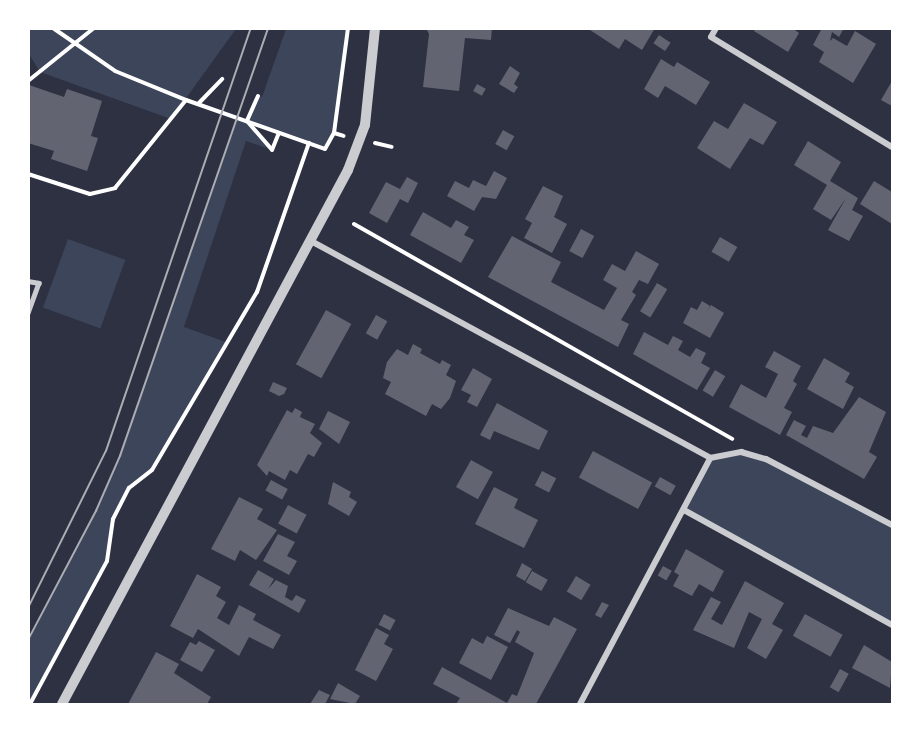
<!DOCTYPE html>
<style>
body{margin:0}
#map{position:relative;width:921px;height:733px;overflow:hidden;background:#2d3142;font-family:"Exo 2",sans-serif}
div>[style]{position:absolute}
.green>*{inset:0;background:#3c4559;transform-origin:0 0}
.building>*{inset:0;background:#626471;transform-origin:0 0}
.path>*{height:4px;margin:-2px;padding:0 2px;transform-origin:2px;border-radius:2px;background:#fff}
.service>*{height:4.5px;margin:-2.25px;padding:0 2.25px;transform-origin:2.25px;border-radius:2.25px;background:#caccd0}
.minor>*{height:6px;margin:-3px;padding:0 3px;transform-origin:3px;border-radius:3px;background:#caccd0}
.tertiary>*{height:10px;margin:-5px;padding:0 5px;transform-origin:5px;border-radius:5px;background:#caccd0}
.tram>*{height:1.5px;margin:-0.75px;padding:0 0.75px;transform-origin:0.75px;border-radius:0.75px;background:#abadb3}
span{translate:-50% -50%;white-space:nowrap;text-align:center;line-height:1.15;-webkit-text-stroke:4.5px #fff;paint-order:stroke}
.frame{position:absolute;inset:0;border:30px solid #fff;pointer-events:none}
</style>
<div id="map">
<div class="green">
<i style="clip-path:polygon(29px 29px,236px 29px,171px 119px,40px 72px,29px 54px)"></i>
<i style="clip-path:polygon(286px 29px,348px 29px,334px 133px,325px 149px,249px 121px,272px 150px,246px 141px,184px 327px,226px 342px,152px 470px,129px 488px,113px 519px,107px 561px,29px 704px,29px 640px,96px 511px,120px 456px,237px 117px,247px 121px,258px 96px,262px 97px)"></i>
<i style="left:68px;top:239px;width:61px;height:73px;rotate:20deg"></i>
<i style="clip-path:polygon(741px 452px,766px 459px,892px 525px,892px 625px,684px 510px,710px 458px)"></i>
</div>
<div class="building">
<i style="clip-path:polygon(426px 28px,492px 28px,491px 40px,465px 38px,459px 91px,423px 87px,429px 34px)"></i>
<i style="clip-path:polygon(587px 28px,655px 28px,642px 50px,625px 39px,619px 49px)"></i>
<i style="clip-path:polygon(755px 28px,792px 28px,799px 33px,788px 52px,754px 31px)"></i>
<i style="clip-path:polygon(822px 28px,844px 28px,839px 37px,832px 32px,830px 41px,833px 38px,847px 46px,855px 31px,876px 44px,853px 83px,819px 62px,824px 52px,813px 45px)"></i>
<i style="left:659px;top:35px;width:14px;height:10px;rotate:34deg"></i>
<i style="clip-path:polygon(661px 59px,674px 67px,677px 62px,710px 82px,696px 105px,665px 86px,658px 98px,644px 89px)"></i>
<i style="clip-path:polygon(510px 66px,520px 73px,514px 84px,518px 87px,514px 93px,499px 84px)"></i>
<i style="clip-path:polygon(892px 81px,892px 106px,881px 100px)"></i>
<i style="left:477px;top:84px;width:10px;height:8px;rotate:29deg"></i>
<i style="clip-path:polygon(29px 85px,64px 97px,67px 89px,102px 101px,91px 136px,98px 138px,87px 171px,51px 159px,54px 151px,28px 143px)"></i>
<i style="clip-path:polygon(744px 103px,777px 122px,763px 145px,750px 138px,730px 169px,697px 148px,714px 121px,728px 129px)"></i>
<i style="left:503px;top:130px;width:13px;height:16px;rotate:29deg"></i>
<i style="clip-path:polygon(808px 141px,841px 162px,830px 181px,858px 198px,852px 210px,863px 216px,849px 241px,828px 230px,846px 198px,831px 220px,813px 209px,827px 185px,794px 165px)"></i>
<i style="clip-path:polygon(494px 171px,507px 178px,496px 199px,482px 197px,474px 211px,447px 196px,455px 181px,469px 188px,473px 180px,486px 186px)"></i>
<i style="clip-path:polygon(407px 177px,418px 183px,408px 203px,400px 199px,387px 223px,369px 213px,386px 182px,400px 189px)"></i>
<i style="clip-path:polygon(874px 181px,892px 192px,892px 224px,860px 204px)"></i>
<i style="clip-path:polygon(543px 186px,563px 196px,554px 217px,567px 224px,552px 253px,524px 238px,532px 223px,525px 219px)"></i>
<i style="clip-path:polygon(423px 212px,451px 228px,456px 220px,469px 227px,464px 235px,474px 240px,461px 263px,410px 235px)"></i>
<i style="left:581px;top:229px;width:15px;height:25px;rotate:28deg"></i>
<i style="clip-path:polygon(512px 236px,561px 262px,551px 282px,604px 310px,617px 288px,603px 280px,612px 264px,625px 271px,636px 251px,659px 264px,648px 284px,639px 280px,632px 292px,636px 295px,621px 320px,629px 324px,618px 347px,488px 277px)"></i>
<i style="left:720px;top:237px;width:20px;height:17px;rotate:30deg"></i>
<i style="left:657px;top:283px;width:12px;height:33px;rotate:31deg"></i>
<i style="clip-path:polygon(702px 301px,710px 306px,707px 312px,711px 305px,724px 313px,710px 338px,683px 323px,691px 307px,697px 310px)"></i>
<i style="left:326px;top:310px;width:29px;height:62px;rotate:29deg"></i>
<i style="left:376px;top:315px;width:13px;height:21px;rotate:29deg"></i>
<i style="clip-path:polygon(644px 332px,668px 345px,673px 336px,683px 341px,678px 350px,690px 357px,696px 348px,706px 353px,701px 363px,710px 368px,697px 390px,633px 354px)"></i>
<i style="clip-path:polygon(413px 344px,422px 349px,420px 353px,440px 364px,442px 360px,451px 365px,446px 375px,456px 381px,450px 398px,441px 409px,432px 404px,426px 416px,385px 394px,391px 382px,383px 378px,387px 362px,397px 349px,408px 355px)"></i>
<i style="clip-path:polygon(774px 351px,801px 366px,793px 381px,797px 384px,784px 408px,792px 412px,780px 435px,729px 407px,741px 384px,766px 398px,778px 374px,765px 367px)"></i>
<i style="clip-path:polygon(824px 358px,850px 373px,845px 382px,854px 387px,843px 409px,807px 389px)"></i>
<i style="clip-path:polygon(473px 368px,492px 379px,477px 407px,467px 402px,471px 395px,461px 390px)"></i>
<i style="left:715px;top:370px;width:12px;height:24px;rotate:31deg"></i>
<i style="clip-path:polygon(273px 382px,287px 388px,284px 394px,279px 396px,269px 391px)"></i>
<i style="clip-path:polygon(859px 397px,886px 412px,869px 452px,877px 457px,864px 479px,786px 435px,794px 420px,806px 426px,801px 435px,807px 438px,813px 426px,833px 433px)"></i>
<i style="clip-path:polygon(497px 403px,548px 431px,539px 450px,494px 431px,490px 440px,480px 435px)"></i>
<i style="clip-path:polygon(295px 408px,302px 412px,300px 417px,315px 424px,310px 433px,322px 443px,314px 457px,308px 454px,297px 474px,290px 470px,285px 480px,269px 471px,267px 476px,257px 465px,287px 410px,292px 413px)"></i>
<i style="clip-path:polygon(328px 411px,350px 422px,339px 444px,319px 429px)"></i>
<i style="left:593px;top:451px;width:67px;height:30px;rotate:28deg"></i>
<i style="left:471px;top:460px;width:25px;height:31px;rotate:29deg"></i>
<i style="left:542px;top:471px;width:16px;height:16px;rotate:27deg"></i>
<i style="left:660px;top:477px;width:18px;height:11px;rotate:29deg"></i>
<i style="left:271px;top:480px;width:19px;height:12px;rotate:28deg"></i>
<i style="clip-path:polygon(333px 482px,351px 492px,349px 497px,357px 502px,349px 516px,328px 504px)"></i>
<i style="clip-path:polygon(494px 487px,518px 499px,514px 508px,538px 520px,524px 548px,475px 524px)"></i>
<i style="clip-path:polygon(239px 497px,263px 509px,257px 519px,277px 530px,256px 560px,240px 550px,235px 561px,211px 549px)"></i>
<i style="left:288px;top:505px;width:21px;height:21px;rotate:28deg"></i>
<i style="clip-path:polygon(278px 534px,295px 542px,287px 556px,297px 561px,289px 575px,263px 561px)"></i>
<i style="clip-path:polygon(686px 549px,724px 571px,713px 592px,699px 584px,692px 596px,673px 586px,679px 575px,674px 572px)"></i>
<i style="clip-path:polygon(522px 563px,532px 569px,525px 581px,516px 576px)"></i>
<i style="left:663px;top:566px;width:10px;height:11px;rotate:29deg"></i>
<i style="clip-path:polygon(258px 570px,274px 579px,268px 589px,276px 580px,288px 586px,285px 597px,292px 601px,296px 595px,306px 600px,299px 613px,249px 585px)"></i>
<i style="left:532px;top:571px;width:18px;height:13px;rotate:29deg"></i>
<i style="clip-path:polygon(197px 574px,221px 587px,216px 596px,226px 602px,217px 618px,229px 625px,239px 605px,256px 614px,253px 620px,281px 635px,273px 649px,249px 637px,239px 656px,198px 629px,193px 638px,170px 626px)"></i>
<i style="left:576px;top:576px;width:17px;height:18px;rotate:31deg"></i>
<i style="clip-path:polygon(745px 581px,784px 603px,772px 624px,783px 630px,766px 659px,747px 648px,762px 619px,749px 612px,734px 648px,693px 630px,711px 597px,721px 602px,711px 619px,722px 625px)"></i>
<i style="clip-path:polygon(602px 602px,609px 605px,601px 618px,595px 615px)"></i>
<i style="clip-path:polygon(508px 608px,549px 626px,554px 617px,577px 629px,536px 704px,456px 704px,460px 698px,433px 684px,442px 667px,507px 703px,512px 694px,517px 696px,534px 653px,515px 642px,520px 632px,517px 630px,510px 643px,494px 635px)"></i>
<i style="left:384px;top:614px;width:13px;height:12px;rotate:27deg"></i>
<i style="left:805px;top:614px;width:43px;height:25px;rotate:29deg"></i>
<i style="clip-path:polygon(376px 628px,389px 635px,384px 644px,393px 649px,376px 681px,355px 670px)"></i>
<i style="clip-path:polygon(487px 636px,508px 647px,491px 680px,459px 663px,472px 638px,483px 644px)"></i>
<i style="clip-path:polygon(199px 641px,215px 650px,202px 672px,180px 660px,190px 642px,196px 645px)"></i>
<i style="clip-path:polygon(864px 645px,892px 662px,890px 688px,852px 668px)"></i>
<i style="clip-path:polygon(156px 652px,179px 664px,174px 673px,211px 697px,207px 704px,128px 704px)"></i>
<i style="left:840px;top:669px;width:10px;height:21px;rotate:29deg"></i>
<i style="clip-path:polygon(338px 683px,360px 696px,355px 704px,330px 699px)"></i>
<i style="clip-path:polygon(319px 690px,330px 695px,325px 704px,310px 704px)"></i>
</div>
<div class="path">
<i style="left:53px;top:28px;width:75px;rotate:34.7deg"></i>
<i style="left:115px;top:71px;width:77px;rotate:22.2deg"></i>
<i style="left:186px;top:100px;width:147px;rotate:19.4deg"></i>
<i style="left:325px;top:149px;width:18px;rotate:-61deg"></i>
<i style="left:334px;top:133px;width:10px;rotate:17deg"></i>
<i style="left:28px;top:81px;width:85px;rotate:-38.8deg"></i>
<i style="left:258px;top:96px;width:27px;rotate:114deg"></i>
<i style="left:247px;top:121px;width:38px;rotate:49deg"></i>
<i style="left:272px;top:150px;width:18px;rotate:-68deg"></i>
<i style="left:198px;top:104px;width:35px;rotate:-46deg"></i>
<i style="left:334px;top:133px;width:106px;rotate:-82.4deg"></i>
<i style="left:375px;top:143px;width:17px;rotate:13deg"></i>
<i style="left:28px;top:174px;width:65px;rotate:17.9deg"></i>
<i style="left:90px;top:194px;width:26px;rotate:-13deg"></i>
<i style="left:115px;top:188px;width:113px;rotate:-51.1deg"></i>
<i style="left:354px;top:224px;width:435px;rotate:29.6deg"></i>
<i style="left:30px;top:704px;width:162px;rotate:-61.7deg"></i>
<i style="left:107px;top:561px;width:42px;rotate:-81.9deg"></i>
<i style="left:113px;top:519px;width:35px;rotate:-63deg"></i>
<i style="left:129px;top:488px;width:29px;rotate:-38deg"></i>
<i style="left:152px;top:470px;width:207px;rotate:-59.5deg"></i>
<i style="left:257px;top:292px;width:158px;rotate:-70.8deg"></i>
</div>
<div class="service">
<i style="left:28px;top:281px;width:11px;rotate:10deg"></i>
<i style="left:39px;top:283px;width:32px;rotate:110deg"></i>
</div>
<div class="minor">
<i style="left:716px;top:28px;width:10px;rotate:119deg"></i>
<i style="left:711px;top:37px;width:212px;rotate:31.3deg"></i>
<i style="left:311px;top:241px;width:454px;rotate:28.5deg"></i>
<i style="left:710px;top:458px;width:32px;rotate:-11deg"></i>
<i style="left:741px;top:452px;width:26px;rotate:16deg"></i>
<i style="left:766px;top:459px;width:142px;rotate:27.6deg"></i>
<i style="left:684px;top:510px;width:238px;rotate:28.9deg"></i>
<i style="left:580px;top:704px;width:278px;rotate:-62.1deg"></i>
</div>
<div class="tertiary">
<i style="left:62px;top:704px;width:606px;rotate:-61.83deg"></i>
<i style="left:348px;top:170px;width:48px;rotate:-69.3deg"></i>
<i style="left:365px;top:125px;width:98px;rotate:-84.1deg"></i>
</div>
<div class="tram">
<i style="left:28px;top:608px;width:175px;rotate:-63.6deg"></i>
<i style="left:106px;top:451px;width:447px;rotate:-71.1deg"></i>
<i style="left:28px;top:640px;width:146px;rotate:-62.2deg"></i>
<i style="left:96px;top:511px;width:60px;rotate:-66.4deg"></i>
<i style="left:120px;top:456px;width:453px;rotate:-70.9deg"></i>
</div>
<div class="frame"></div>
</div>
